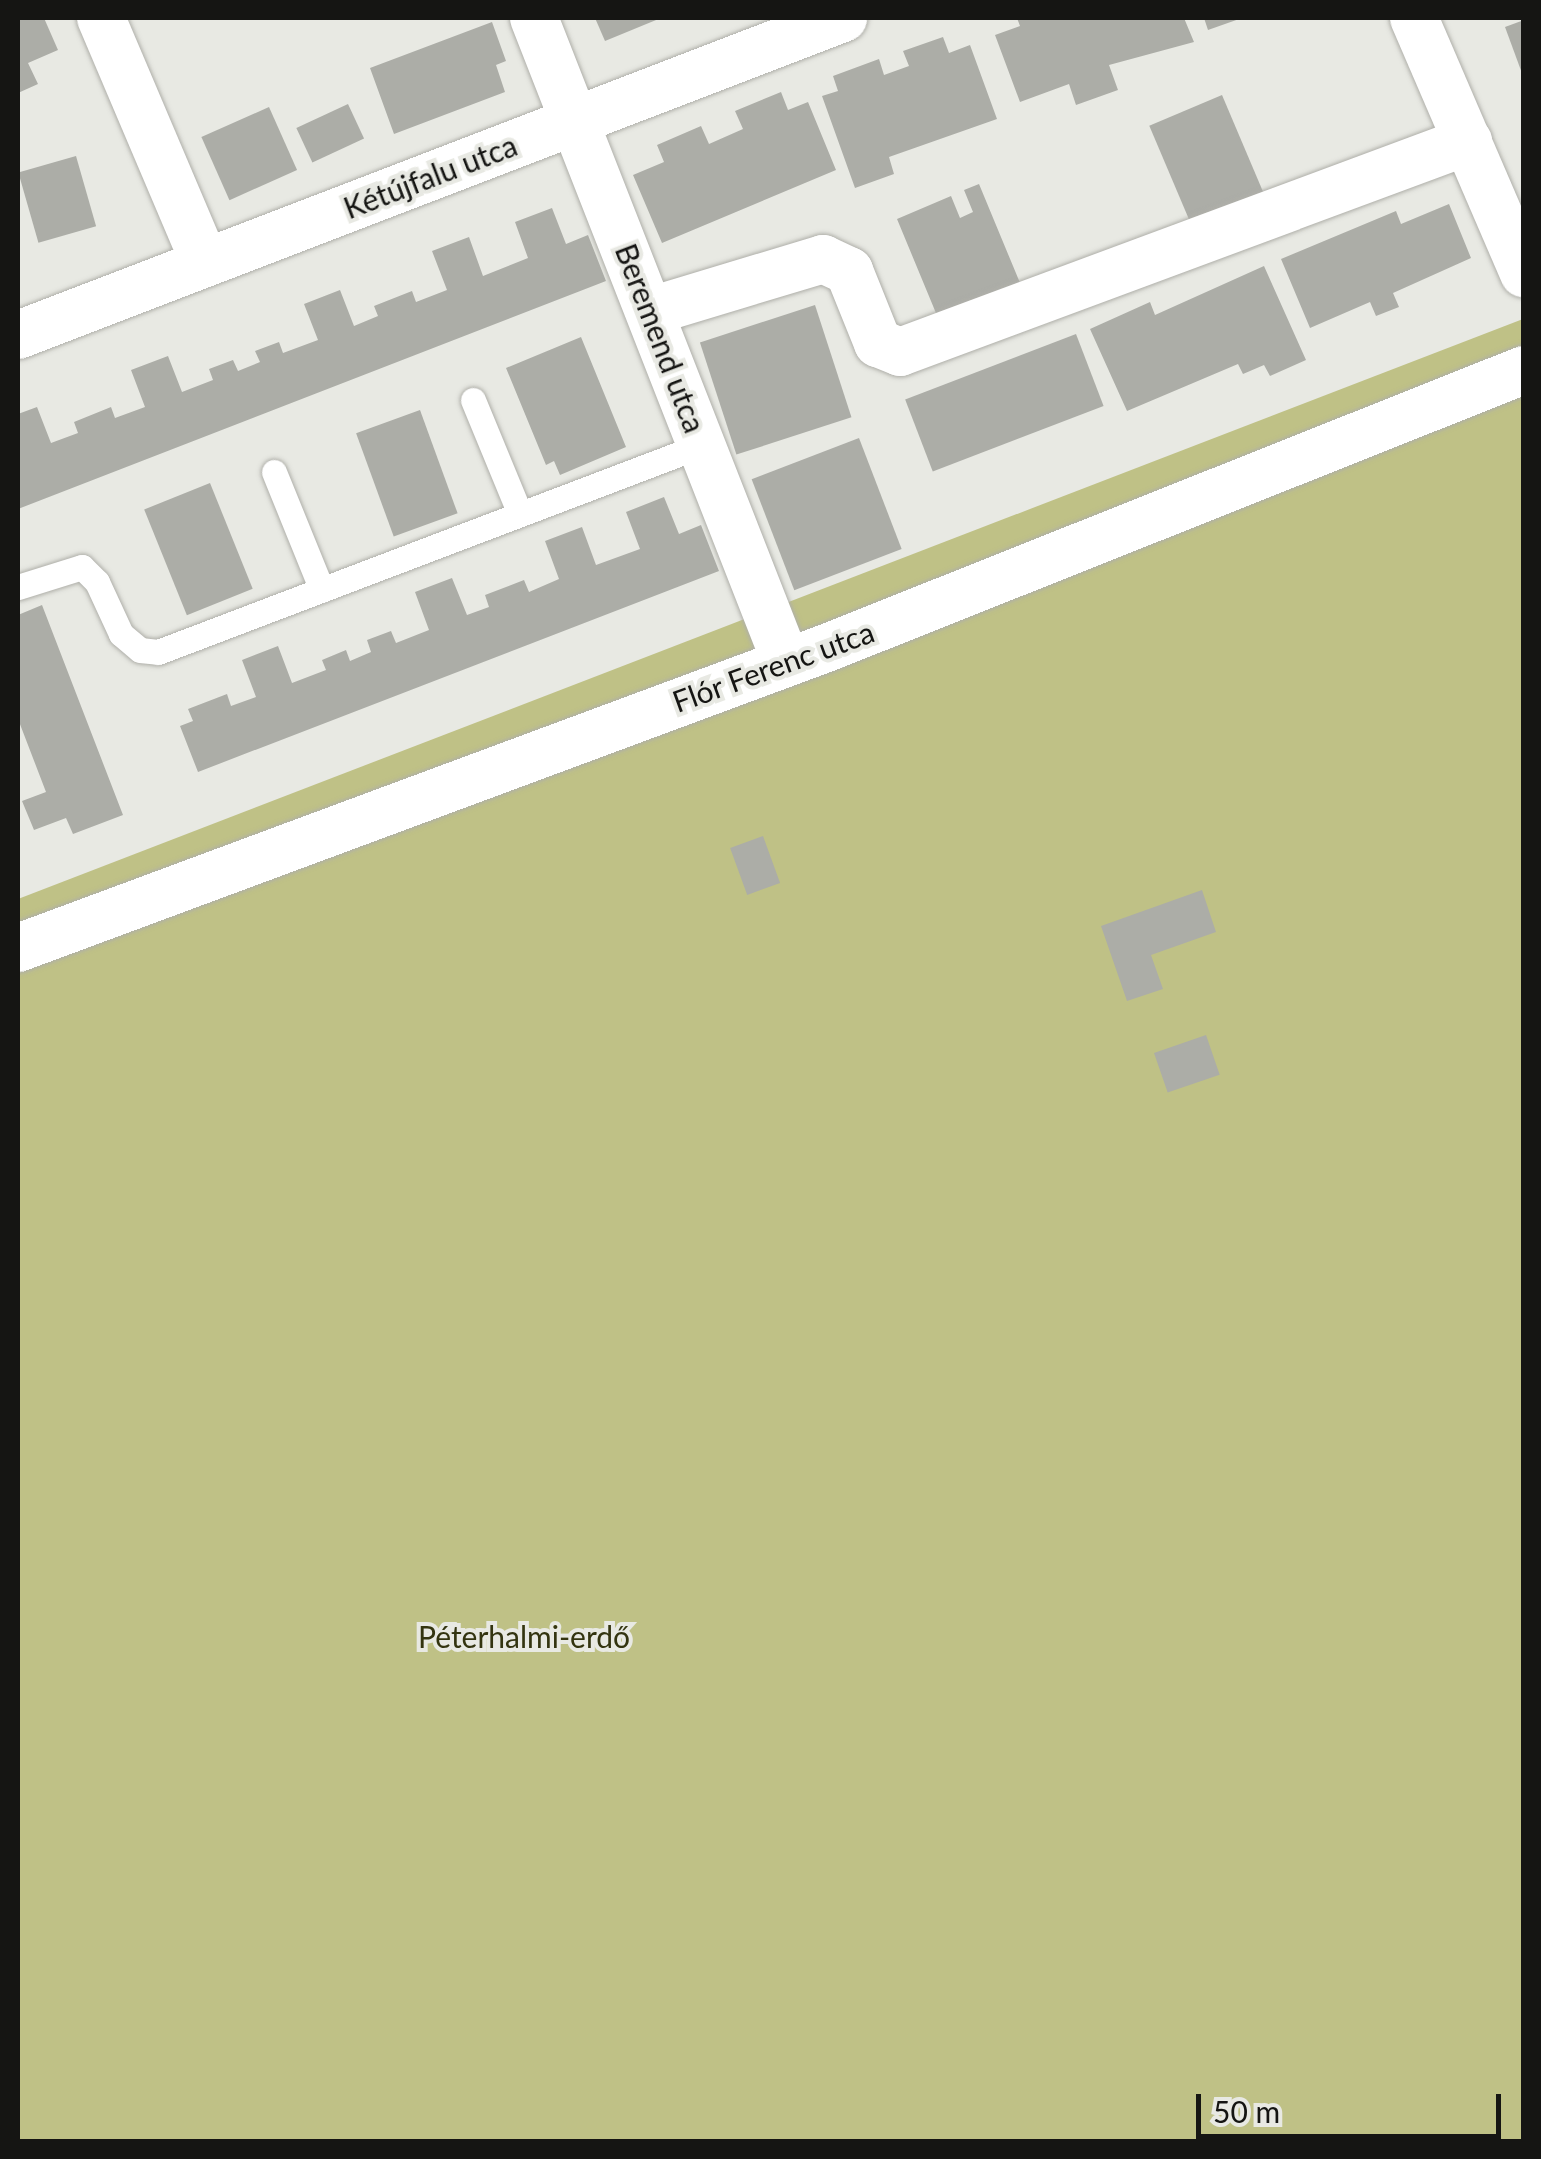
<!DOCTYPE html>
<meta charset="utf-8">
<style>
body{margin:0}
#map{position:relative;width:1541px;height:2159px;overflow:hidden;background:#e8e9e3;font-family:Lato,sans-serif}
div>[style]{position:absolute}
.green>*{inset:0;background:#bfc186}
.building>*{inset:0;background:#acada7;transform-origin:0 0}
.roads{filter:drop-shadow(0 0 2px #afafa9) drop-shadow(0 0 2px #afafa9)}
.service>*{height:25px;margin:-12.5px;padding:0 12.5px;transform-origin:12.5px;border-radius:12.5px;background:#fff}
.minor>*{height:48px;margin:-24px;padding:0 24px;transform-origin:24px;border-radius:24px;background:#fff}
span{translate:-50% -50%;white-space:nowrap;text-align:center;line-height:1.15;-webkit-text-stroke:8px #e8e9e3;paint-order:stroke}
.street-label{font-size:30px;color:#151513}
.park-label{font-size:30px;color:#333410}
.frame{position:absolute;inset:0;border:20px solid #151513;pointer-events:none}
.scale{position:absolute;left:1196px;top:2094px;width:305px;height:45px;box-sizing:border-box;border:5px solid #151513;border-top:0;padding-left:12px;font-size:30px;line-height:35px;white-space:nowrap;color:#151513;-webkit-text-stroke:8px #e8e9e3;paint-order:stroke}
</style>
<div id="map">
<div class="green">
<i style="clip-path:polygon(1523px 319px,1523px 2141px,18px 2141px,18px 899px)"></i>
</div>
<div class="building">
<i style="clip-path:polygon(18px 18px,44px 18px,58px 50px,28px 63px,38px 84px,18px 93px)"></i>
<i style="clip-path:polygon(595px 18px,661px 18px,605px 41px)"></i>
<i style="clip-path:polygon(1017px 18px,1184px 18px,1194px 42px,1109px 65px,1118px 90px,1076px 105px,1069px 84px,1020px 102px,995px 35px,1020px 26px)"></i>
<i style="clip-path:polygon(1204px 18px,1242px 18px,1208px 30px)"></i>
<i style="clip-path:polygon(1524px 20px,1524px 76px,1523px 76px,1505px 27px)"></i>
<i style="clip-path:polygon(492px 22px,506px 61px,496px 65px,505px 92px,394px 134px,370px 68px)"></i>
<i style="clip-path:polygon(943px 37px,949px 53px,970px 45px,997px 119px,889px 157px,894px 174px,855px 188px,822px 96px,838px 91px,833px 76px,879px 59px,884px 75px,909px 66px,903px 51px)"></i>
<i style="clip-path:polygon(781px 92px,788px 110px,808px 102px,836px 170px,662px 243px,633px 175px,664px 162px,657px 145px,701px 126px,709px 144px,743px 129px,735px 111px)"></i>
<i style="left:1222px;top:95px;width:117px;height:79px;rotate:67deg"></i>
<i style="left:348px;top:104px;width:38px;height:57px;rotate:65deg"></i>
<i style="left:269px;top:107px;width:69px;height:74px;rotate:66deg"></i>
<i style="left:76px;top:156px;width:73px;height:60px;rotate:74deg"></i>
<i style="clip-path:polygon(979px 184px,1025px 295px,943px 330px,897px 219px,951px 196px,960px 218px,973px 212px,964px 190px)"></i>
<i style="clip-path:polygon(1449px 204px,1471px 258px,1393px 293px,1399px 307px,1376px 316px,1370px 302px,1310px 328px,1281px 259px,1396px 211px,1401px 224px)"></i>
<i style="clip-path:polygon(552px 208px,566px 244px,588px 235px,606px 281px,18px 509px,18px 414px,37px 407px,51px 443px,78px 433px,74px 422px,111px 407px,115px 418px,145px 407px,131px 370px,168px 356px,182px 392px,213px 380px,209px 369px,233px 360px,238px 371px,260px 362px,255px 351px,279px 342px,283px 353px,318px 340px,304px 304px,340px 290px,354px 326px,378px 316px,374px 306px,412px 291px,416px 302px,447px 290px,432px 251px,469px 237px,483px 276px,528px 258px,515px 222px)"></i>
<i style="clip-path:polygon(1264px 266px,1306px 360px,1270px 376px,1264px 365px,1243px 374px,1238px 364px,1127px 411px,1090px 329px,1150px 302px,1155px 315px)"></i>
<i style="left:815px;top:305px;width:118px;height:121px;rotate:72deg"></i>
<i style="left:1076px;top:334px;width:77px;height:183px;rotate:69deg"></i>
<i style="clip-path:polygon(581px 337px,626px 447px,560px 475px,554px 461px,546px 465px,506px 368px)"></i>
<i style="left:420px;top:410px;width:110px;height:68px;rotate:70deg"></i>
<i style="left:859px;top:438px;width:119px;height:115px;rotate:69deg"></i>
<i style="left:210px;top:483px;width:114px;height:71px;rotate:68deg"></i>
<i style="clip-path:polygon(664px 497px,679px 534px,701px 525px,719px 571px,198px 772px,180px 726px,193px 721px,188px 709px,227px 694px,231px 706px,256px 697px,242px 660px,278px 646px,292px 683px,326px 670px,322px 660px,346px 650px,350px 661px,371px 652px,367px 640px,391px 631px,396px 643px,429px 630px,415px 592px,452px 578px,467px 615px,489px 607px,485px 595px,524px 580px,529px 592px,559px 579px,545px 541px,582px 527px,596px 565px,640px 549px,626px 512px)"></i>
<i style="clip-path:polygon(42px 605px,123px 815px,73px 834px,66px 818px,34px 830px,22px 801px,46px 792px,18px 719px,18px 615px)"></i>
<i style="left:763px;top:836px;width:50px;height:35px;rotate:70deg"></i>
<i style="clip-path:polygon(1202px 890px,1216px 932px,1151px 955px,1163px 989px,1127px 1001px,1101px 926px)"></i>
<i style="left:1206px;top:1035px;width:42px;height:55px;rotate:71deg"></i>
</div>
<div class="roads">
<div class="service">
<i style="left:473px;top:400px;width:123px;rotate:67.6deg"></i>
<i style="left:274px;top:472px;width:127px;rotate:67.9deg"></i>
<i style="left:18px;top:587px;width:67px;rotate:-17.4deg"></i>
<i style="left:82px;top:567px;width:21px;rotate:45deg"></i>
<i style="left:97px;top:582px;width:57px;rotate:65.2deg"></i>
<i style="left:121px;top:634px;width:25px;rotate:40deg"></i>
<i style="left:140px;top:650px;width:18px;rotate:6deg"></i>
<i style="left:158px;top:652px;width:582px;rotate:-20.83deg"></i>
</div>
<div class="minor">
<i style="left:101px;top:18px;width:266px;rotate:67deg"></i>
<i style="left:534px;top:18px;width:688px;rotate:68.62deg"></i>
<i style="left:1414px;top:18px;width:278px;rotate:66.7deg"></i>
<i style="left:651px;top:311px;width:180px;rotate:-16.8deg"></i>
<i style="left:823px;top:259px;width:29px;rotate:25deg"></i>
<i style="left:849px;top:271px;width:78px;rotate:68.1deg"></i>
<i style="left:878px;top:343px;width:24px;rotate:22deg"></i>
<i style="left:900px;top:352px;width:606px;rotate:-20.38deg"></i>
<i style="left:18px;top:335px;width:884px;rotate:-21.02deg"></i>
<i style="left:18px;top:948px;width:865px;rotate:-20.36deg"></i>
<i style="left:829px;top:647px;width:748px;rotate:-21.73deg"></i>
</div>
</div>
<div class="street-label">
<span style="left:430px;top:176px;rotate:-21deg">Kétújfalu utca</span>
<span style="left:661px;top:338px;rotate:69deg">Beremend utca</span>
<span style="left:773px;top:666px;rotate:-20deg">Flór Ferenc utca</span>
</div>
<div class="park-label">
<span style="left:524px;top:1636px">Péterhalmi-erdő</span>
</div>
<div class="frame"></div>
<div class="scale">50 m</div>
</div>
